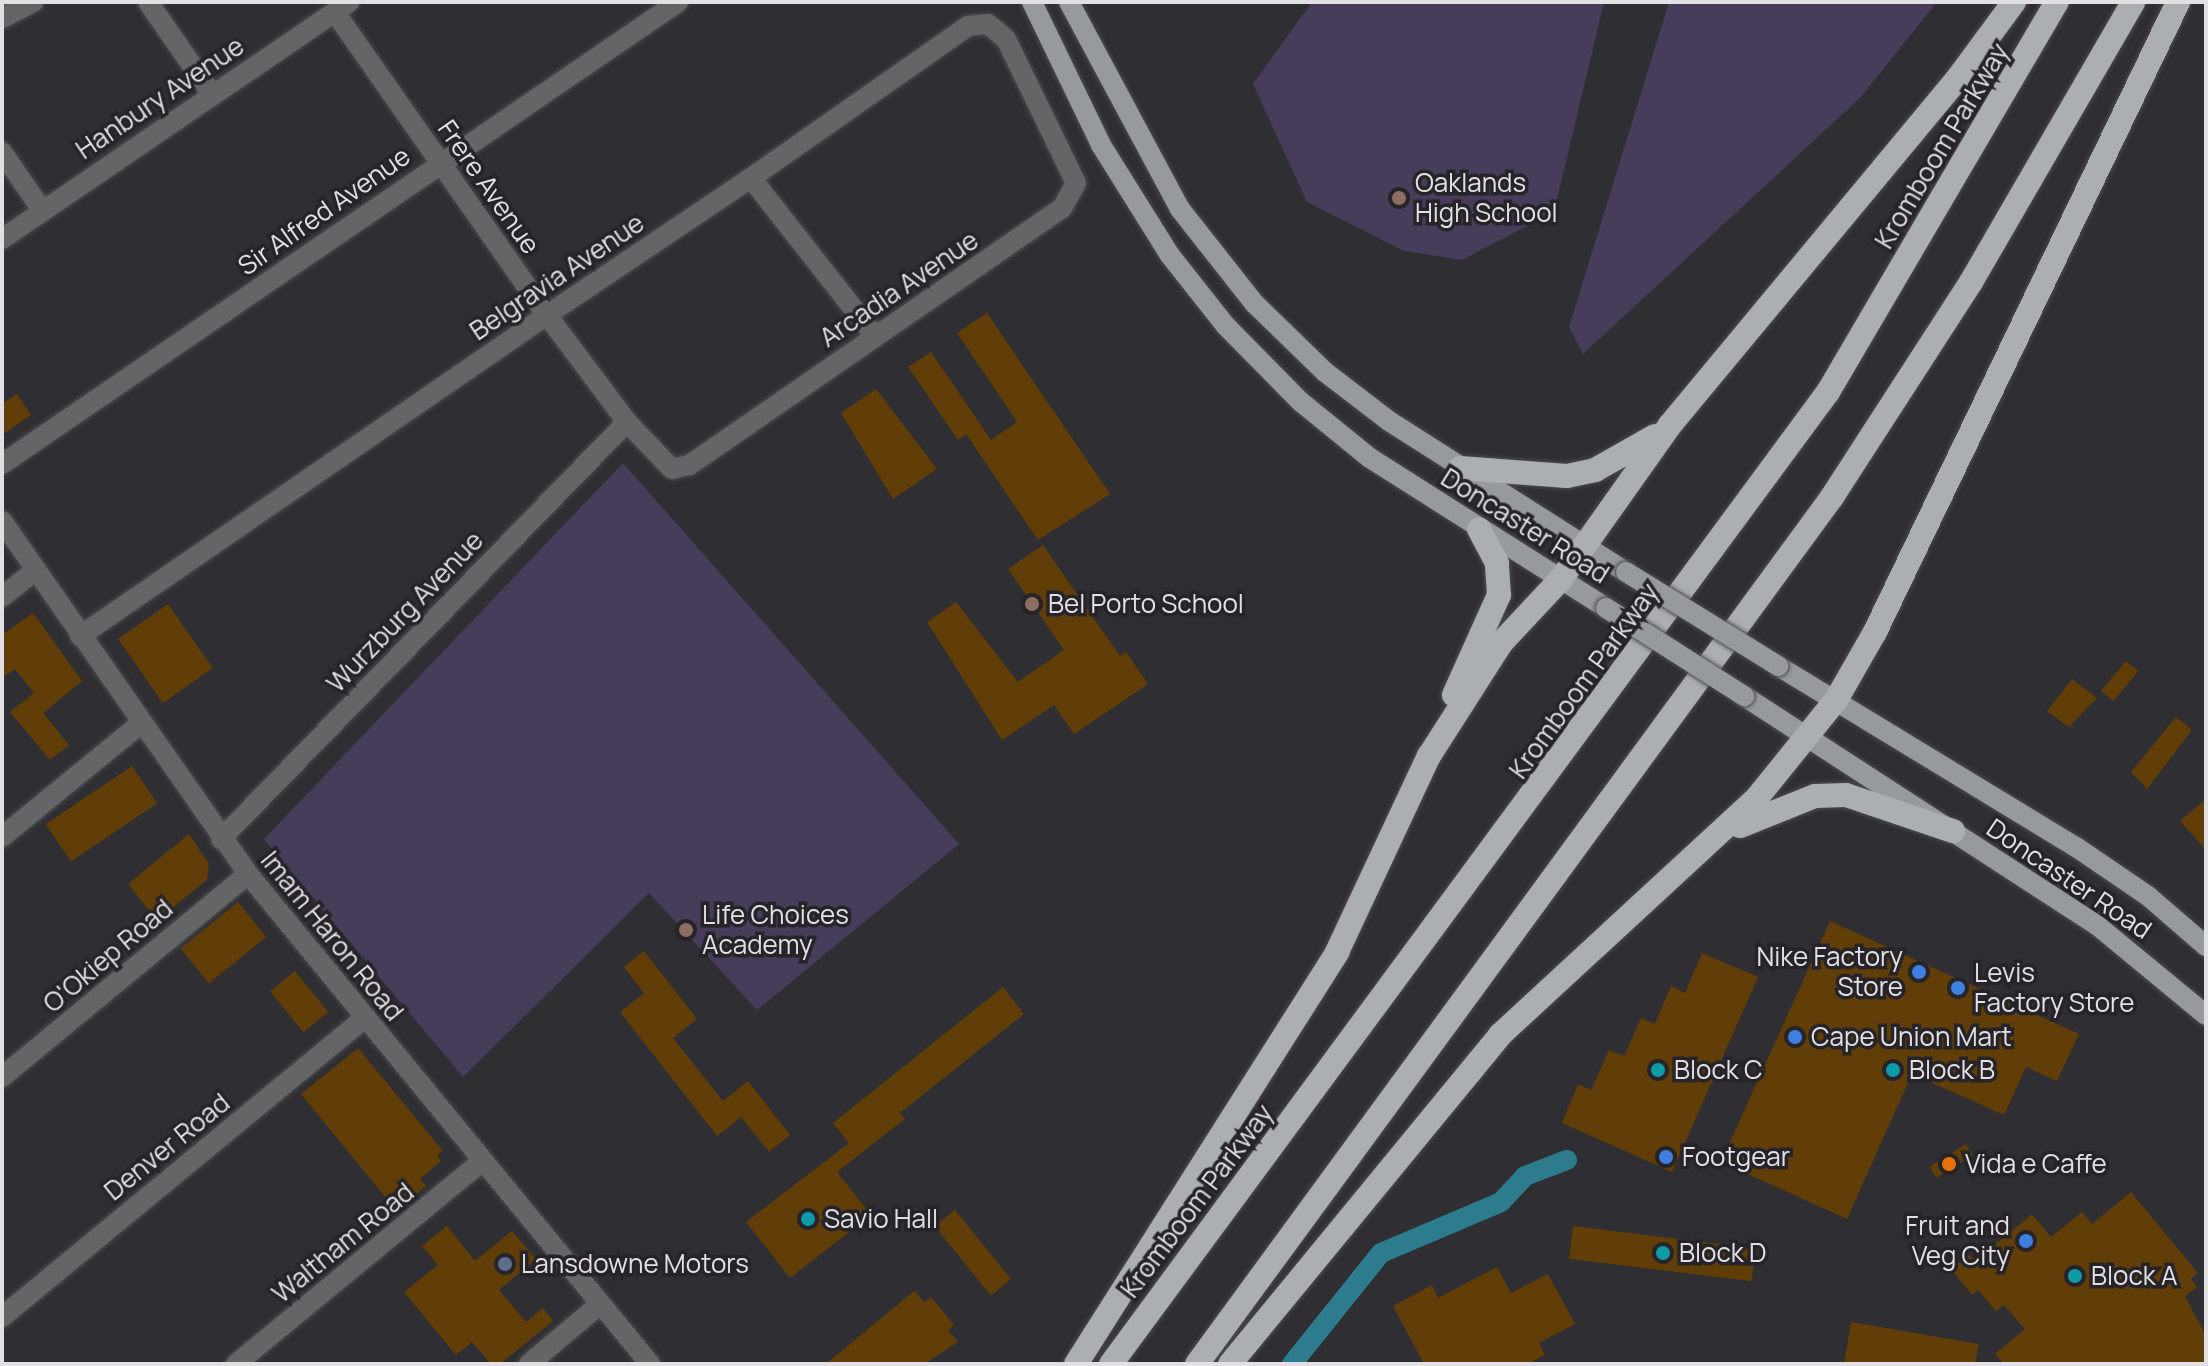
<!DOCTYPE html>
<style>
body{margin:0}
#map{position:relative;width:2208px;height:1366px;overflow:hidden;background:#2f2e32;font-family:Manrope,sans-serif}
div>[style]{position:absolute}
.green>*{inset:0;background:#483c5b}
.canal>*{height:20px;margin:-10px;padding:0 10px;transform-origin:10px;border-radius:10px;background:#2c7c8e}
.building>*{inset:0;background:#613e07;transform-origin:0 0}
.roads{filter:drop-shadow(0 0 2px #4b4b4e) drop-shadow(0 0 2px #4b4b4e)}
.minor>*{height:20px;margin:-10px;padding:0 10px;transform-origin:10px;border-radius:10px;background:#636566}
.tertiary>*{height:20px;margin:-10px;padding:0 10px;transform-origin:10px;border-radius:10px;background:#636566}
.primary>*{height:20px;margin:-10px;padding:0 10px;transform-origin:10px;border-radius:10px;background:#979a9d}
.motorway>*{height:24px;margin:-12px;padding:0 12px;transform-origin:12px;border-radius:12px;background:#abafb3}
.bridges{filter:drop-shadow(0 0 2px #4b4b4e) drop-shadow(0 0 2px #4b4b4e)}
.primary-bridge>*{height:20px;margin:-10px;padding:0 10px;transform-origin:10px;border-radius:10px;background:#979a9d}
.dots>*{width:22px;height:22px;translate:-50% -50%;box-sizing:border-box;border:4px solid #262428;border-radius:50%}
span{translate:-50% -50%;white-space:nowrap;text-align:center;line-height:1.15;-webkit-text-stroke:7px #262428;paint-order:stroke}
.street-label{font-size:26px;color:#e1e1e3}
.poi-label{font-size:26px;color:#e1e1e3}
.left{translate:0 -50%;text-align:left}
.right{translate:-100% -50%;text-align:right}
.frame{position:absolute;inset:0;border:4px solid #e1e1e3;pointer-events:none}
</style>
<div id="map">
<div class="green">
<i style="clip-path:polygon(1312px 2px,1604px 2px,1554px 212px,1462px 260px,1404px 251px,1307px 202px,1253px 84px)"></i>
<i style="clip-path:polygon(1669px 2px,1937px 2px,1861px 97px,1583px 354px,1569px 327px)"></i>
<i style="clip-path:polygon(623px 463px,959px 844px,757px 1010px,649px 893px,463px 1077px,264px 839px)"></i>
</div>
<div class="canal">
<i style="left:1292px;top:1364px;width:142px;rotate:-51.3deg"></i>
<i style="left:1381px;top:1253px;width:130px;rotate:-23deg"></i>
<i style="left:1501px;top:1202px;width:35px;rotate:-47deg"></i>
<i style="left:1525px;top:1176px;width:45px;rotate:-20.9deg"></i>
</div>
<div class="building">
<i style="clip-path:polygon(987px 313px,1110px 494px,1038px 540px,966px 434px,958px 440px,908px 367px,931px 352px,991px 440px,1017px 422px,957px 333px)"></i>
<i style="clip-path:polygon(876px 389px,937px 469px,893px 499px,841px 413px)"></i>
<i style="clip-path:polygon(17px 394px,31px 415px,2px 435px,2px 404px)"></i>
<i style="clip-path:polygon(1043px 545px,1120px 656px,1126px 652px,1148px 684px,1074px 734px,1054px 705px,1002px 740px,927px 622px,956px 602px,1018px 682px,1064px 650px,1008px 569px)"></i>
<i style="left:168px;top:604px;width:78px;height:61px;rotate:55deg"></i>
<i style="clip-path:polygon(33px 613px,82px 681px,43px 713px,69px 745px,50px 760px,10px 712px,34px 693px,15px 669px,2px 678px,2px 635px)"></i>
<i style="left:2126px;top:661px;width:16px;height:39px;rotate:40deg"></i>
<i style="clip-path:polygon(2072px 679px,2097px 698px,2069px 727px,2047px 711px)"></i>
<i style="clip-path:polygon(2176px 717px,2192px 730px,2147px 789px,2131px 772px)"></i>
<i style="left:132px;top:766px;width:45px;height:104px;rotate:56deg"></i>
<i style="clip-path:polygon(2206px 799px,2206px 850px,2180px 821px)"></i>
<i style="clip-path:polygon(189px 834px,209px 864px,207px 880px,157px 920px,128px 884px)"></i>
<i style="left:238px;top:902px;width:45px;height:74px;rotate:51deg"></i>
<i style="clip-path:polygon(1830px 921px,2079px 1034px,2057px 1081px,2026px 1067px,2004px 1115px,1912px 1074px,1847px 1219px,1721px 1162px)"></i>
<i style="clip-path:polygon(644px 951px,697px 1019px,673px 1038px,723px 1101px,748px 1081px,790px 1135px,769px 1152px,741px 1117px,717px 1136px,620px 1012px,644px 993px,624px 967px)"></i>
<i style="clip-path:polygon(1702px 953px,1758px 977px,1672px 1172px,1562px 1123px,1578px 1084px,1591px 1090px,1609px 1050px,1624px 1056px,1641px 1018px,1655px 1024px,1671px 986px,1685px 993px)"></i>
<i style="left:295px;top:971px;width:53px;height:32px;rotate:51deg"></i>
<i style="clip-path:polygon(1003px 987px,1024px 1014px,900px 1113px,905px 1119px,837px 1172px,871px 1215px,790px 1278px,746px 1222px,849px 1143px,833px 1123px)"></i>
<i style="clip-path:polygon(358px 1048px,443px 1151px,437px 1156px,441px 1161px,420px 1179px,426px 1186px,407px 1201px,397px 1189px,386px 1198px,301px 1094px)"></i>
<i style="left:1966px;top:1144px;width:13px;height:43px;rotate:58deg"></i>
<i style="clip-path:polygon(2131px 1192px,2198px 1273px,2191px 1279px,2197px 1287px,2185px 1296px,2206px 1336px,2206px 1364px,2004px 1364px,1995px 1354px,2025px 1329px,2004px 1305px,1996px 1311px,1978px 1290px,1972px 1295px,1951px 1269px,1969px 1255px,1975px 1261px,2032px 1214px,2051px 1237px,2082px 1212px,2092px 1224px)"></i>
<i style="left:955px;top:1210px;width:89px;height:26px;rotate:51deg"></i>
<i style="clip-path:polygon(447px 1226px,475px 1261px,512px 1231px,536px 1259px,499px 1290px,526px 1322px,543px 1308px,553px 1321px,500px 1364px,491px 1364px,472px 1342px,456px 1355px,404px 1292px,438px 1265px,422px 1246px)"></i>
<i style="left:1573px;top:1226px;width:184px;height:33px;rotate:7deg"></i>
<i style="clip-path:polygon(1497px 1267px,1511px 1293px,1548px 1274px,1575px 1324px,1539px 1343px,1545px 1355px,1527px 1364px,1424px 1364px,1393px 1306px,1432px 1285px,1438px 1298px)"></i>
<i style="clip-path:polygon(914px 1291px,924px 1302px,931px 1297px,954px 1325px,948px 1330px,958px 1342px,924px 1364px,826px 1364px)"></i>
<i style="clip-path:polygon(1851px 1322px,1979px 1344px,1975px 1364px,1844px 1364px)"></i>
</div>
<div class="roads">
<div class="minor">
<i style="left:148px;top:2px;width:112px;rotate:55.2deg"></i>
<i style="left:2px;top:18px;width:35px;rotate:-27deg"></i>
<i style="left:2px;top:152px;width:70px;rotate:55.4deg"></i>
<i style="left:751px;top:178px;width:201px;rotate:51.9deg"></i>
<i style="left:2px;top:239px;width:420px;rotate:-34.3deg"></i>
<i style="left:2px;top:464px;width:819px;rotate:-34.35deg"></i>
<i style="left:2px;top:597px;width:43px;rotate:-38.5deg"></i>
<i style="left:80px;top:636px;width:567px;rotate:-34.5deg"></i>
<i style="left:547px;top:315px;width:246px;rotate:-33.9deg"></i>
<i style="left:751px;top:178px;width:265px;rotate:-35deg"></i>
<i style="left:968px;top:26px;width:20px;rotate:-6deg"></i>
<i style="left:988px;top:24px;width:23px;rotate:40deg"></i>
<i style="left:1006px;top:39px;width:160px;rotate:64.1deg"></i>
<i style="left:1076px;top:183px;width:29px;rotate:119deg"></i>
<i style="left:1062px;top:208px;width:453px;rotate:145.4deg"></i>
<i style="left:689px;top:465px;width:17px;rotate:167deg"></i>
<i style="left:672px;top:469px;width:65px;rotate:-133.8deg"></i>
<i style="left:627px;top:422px;width:134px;rotate:-126.8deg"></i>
<i style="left:547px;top:315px;width:370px;rotate:-125deg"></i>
<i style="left:2px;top:837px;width:178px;rotate:-39.3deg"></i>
<i style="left:221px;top:839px;width:582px;rotate:-45.77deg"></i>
<i style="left:2px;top:1077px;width:319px;rotate:-39.5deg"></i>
<i style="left:2px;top:1317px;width:470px;rotate:-39.5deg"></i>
<i style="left:236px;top:1364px;width:319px;rotate:-39.5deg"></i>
<i style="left:529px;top:1364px;width:93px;rotate:-40.2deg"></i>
</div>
<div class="tertiary">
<i style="left:2px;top:521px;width:430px;rotate:55.1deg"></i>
<i style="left:248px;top:874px;width:634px;rotate:50.63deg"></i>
</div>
<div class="primary">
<i style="left:1032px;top:2px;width:159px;rotate:64.2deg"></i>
<i style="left:1101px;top:145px;width:128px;rotate:58deg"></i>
<i style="left:1169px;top:254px;width:90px;rotate:51.7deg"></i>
<i style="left:1225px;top:325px;width:108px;rotate:45.4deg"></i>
<i style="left:1301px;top:402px;width:89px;rotate:39.1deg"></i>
<i style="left:1370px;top:458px;width:280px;rotate:32.4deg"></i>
<i style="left:1069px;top:2px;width:235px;rotate:61.8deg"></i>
<i style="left:1180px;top:209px;width:120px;rotate:51.8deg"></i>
<i style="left:1254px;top:303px;width:99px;rotate:44.2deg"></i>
<i style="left:1325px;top:372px;width:81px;rotate:37.4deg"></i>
<i style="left:1389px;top:421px;width:281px;rotate:32.5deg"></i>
<i style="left:1778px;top:666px;width:349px;rotate:31.3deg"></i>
<i style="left:2076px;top:847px;width:87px;rotate:34.2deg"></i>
<i style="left:2148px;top:896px;width:77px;rotate:40.8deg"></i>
<i style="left:1744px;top:696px;width:422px;rotate:33deg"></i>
<i style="left:2098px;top:926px;width:140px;rotate:39.5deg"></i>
</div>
<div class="motorway">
<i style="left:1460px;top:468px;width:107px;rotate:4.3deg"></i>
<i style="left:1567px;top:476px;width:29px;rotate:-12deg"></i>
<i style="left:1595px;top:470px;width:69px;rotate:-29.5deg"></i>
<i style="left:1454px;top:695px;width:110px;rotate:-65.8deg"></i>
<i style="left:1499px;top:595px;width:32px;rotate:-94deg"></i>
<i style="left:1497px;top:563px;width:38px;rotate:-118deg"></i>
<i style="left:1740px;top:826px;width:81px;rotate:-21.8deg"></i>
<i style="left:1815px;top:796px;width:31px;rotate:-2deg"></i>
<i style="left:1846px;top:795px;width:113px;rotate:18.6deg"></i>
<i style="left:1076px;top:1364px;width:488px;rotate:-57.6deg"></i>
<i style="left:1337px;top:952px;width:217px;rotate:-64.9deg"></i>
<i style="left:1429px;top:756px;width:135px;rotate:-57.4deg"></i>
<i style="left:1502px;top:642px;width:86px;rotate:-46.9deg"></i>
<i style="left:1561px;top:579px;width:189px;rotate:-54.7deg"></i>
<i style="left:1670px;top:425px;width:451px;rotate:-50.3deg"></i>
<i style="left:1958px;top:78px;width:94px;rotate:-53.6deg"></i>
<i style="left:1111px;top:1364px;width:1208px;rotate:-53.59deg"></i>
<i style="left:1828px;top:392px;width:452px;rotate:-59.6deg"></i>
<i style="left:1197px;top:1364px;width:1075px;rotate:-53.78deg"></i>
<i style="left:1832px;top:497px;width:256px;rotate:-57.1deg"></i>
<i style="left:1971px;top:282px;width:323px;rotate:-59.9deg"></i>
<i style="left:1230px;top:1364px;width:426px;rotate:-50.6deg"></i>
<i style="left:1500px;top:1035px;width:348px;rotate:-42.7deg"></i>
<i style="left:1756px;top:799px;width:127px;rotate:-51.1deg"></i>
<i style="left:1836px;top:700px;width:78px;rotate:-60.2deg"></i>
<i style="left:1875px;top:632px;width:699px;rotate:-64.31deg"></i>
</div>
</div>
<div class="bridges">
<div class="primary-bridge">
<i style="left:1626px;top:572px;width:179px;rotate:31.7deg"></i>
<i style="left:1606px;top:608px;width:164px;rotate:32.5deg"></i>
</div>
</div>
<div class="dots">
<i style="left:1399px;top:198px;background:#8d6e63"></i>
<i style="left:1032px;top:604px;background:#8d6e63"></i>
<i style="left:686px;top:930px;background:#8d6e63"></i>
<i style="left:1919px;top:972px;background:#3f7fe0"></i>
<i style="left:1958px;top:988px;background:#3f7fe0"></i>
<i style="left:1795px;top:1037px;background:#3f7fe0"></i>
<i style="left:1658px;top:1070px;background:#0f9aa8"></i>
<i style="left:1893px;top:1070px;background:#0f9aa8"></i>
<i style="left:1666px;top:1157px;background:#3f7fe0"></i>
<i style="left:1949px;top:1164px;background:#e8710a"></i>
<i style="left:808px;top:1219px;background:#0f9aa8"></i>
<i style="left:2026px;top:1241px;background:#3f7fe0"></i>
<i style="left:1663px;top:1253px;background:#0f9aa8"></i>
<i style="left:505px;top:1264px;background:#5c6f8a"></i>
<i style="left:2075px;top:1276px;background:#0f9aa8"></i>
</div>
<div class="street-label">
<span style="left:160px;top:98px;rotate:-34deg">Hanbury Avenue</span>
<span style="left:1942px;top:146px;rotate:-59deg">Kromboom Parkway</span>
<span style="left:489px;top:187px;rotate:55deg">Frere Avenue</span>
<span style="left:324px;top:211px;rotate:-35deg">Sir Alfred Avenue</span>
<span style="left:557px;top:277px;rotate:-34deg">Belgravia Avenue</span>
<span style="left:899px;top:289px;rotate:-34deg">Arcadia Avenue</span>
<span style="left:1525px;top:526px;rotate:32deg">Doncaster Road</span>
<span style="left:405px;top:612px;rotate:-46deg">Wurzburg Avenue</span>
<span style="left:1584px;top:681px;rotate:-54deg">Kromboom Parkway</span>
<span style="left:2069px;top:879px;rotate:34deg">Doncaster Road</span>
<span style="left:332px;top:936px;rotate:51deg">Imam Haron Road</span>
<span style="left:108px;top:956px;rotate:-40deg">O'Okiep Road</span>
<span style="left:167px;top:1147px;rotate:-39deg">Denver Road</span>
<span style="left:1197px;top:1201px;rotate:-53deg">Kromboom Parkway</span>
<span style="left:343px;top:1243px;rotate:-39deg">Waltham Road</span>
</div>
<div class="poi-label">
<span class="left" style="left:1415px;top:198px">Oaklands<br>High School</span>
<span class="left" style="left:1048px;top:604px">Bel Porto School</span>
<span class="left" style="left:702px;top:930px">Life Choices<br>Academy</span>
<span class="right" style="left:1903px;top:972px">Nike Factory<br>Store</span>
<span class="left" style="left:1974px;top:988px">Levis<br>Factory Store</span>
<span class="left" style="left:1811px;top:1037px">Cape Union Mart</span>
<span class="left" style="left:1674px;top:1070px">Block C</span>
<span class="left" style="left:1909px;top:1070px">Block B</span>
<span class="left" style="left:1682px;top:1157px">Footgear</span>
<span class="left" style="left:1965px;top:1164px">Vida e Caffe</span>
<span class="left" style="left:824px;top:1219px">Savio Hall</span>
<span class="right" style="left:2010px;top:1241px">Fruit and<br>Veg City</span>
<span class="left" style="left:1679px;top:1253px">Block D</span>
<span class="left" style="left:521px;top:1264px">Lansdowne Motors</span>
<span class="left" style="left:2091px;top:1276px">Block A</span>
</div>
<div class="frame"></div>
</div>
